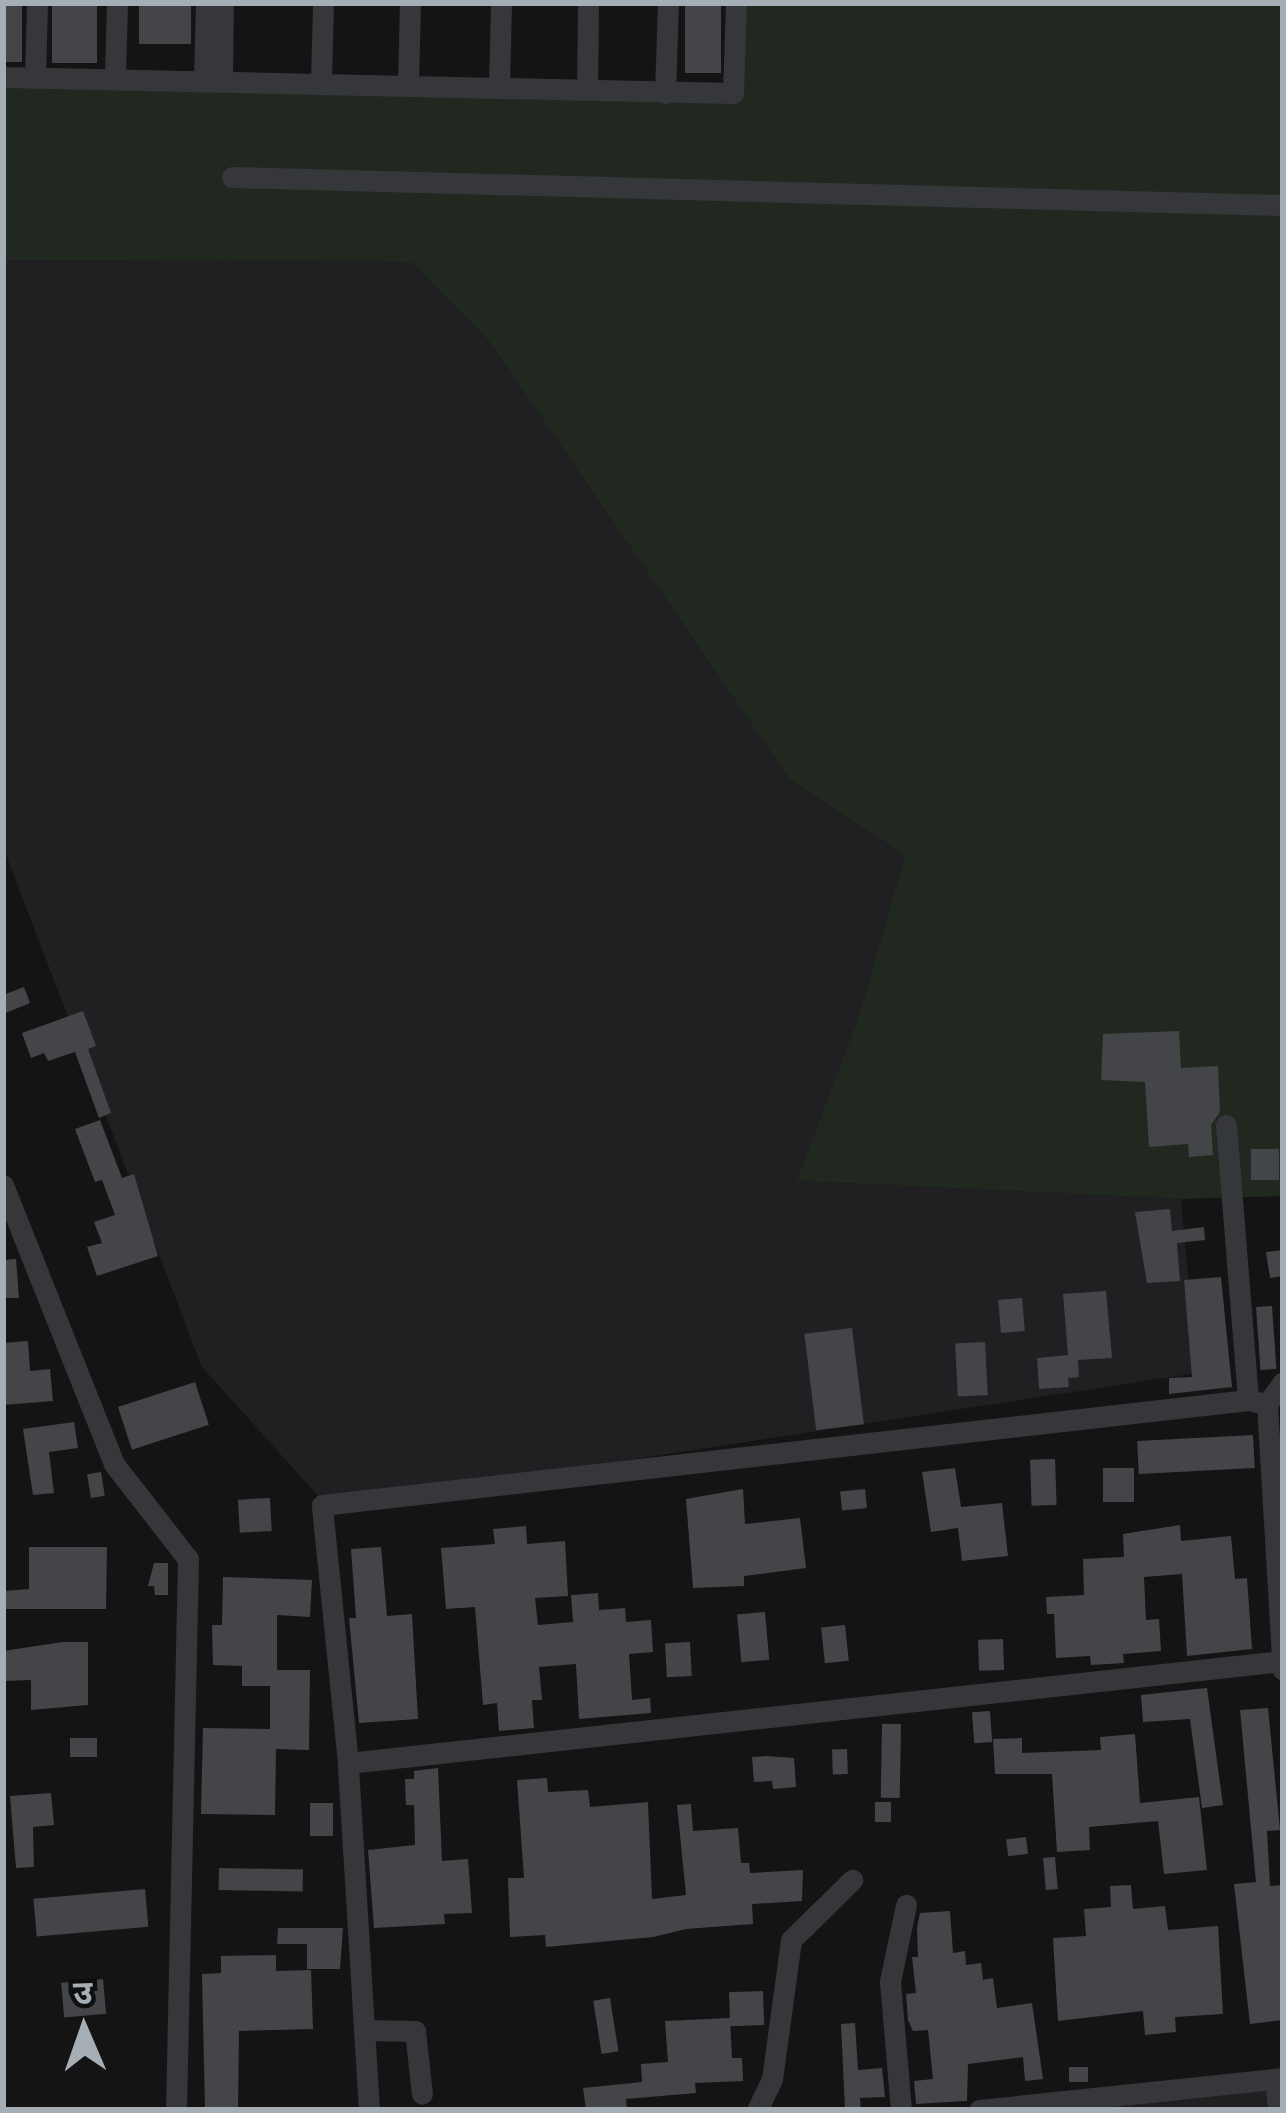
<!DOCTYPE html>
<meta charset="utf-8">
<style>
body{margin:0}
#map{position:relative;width:1286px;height:2113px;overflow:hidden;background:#141415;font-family:"Work Sans","Noto Sans Devanagari",sans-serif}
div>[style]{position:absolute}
.built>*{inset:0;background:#202022}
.green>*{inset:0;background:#202820}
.building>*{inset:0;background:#434548;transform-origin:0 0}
.minor>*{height:21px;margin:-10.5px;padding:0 10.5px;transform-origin:10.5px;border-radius:10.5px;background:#35373a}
span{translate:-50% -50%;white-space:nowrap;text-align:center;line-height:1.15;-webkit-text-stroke:10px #0f0f10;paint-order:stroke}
.frame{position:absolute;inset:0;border:6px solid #a6aeb5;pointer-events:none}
.north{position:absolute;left:24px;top:1969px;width:120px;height:120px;-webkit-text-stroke:9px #0f0f10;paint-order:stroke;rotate:358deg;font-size:33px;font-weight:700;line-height:48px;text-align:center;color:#a6aeb5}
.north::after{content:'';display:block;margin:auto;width:42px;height:54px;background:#a6aeb5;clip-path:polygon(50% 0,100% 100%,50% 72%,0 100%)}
</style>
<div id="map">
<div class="built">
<i style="clip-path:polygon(3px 260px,412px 262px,492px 345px,789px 779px,905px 855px,859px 1016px,798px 1181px,1181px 1199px,1197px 1373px,327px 1506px,202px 1367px,3px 847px)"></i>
<i style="clip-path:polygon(1283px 2079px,1283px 2110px,969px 2110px)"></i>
</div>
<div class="green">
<i style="clip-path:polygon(744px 3px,1283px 3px,1283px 1196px,1181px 1199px,797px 1181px,859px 1016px,905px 855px,789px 779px,492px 345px,412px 262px,3px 260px,3px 80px,738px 98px)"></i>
</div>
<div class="building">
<i style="left:3px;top:3px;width:19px;height:59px"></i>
<i style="left:52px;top:3px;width:45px;height:60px"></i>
<i style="left:139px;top:3px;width:52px;height:41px"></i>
<i style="left:685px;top:3px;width:36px;height:70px"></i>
<i style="clip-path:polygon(24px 987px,30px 1003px,3px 1014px,3px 995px)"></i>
<i style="clip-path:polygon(83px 1011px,96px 1046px,88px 1049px,111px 1113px,99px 1118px,75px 1052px,48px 1061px,44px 1053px,31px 1058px,22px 1033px)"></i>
<i style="clip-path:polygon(1179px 1031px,1181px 1068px,1218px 1066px,1220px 1112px,1211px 1125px,1213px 1155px,1189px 1157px,1188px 1144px,1149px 1147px,1145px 1082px,1101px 1080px,1103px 1034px)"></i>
<i style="clip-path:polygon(100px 1120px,122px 1178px,134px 1174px,158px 1256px,97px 1276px,87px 1247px,102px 1243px,94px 1222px,115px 1215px,102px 1180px,95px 1182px,75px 1129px)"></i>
<i style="left:1251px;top:1149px;width:28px;height:31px"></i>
<i style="clip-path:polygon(1170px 1209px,1172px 1231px,1204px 1227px,1205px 1240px,1177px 1243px,1180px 1281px,1147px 1283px,1135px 1212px)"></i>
<i style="clip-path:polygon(1283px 1250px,1283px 1276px,1270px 1278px,1266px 1252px)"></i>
<i style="clip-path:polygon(16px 1259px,19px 1298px,3px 1298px,3px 1260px)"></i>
<i style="clip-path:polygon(1221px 1277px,1232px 1387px,1169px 1394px,1169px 1378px,1192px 1377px,1184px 1280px)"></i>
<i style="clip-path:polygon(1106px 1291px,1112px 1358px,1078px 1360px,1079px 1377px,1068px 1378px,1069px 1387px,1039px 1389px,1037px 1358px,1068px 1355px,1063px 1294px)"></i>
<i style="left:1022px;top:1298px;width:33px;height:24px;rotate:85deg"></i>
<i style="left:1272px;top:1306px;width:63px;height:16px;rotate:86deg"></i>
<i style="left:852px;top:1328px;width:97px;height:48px;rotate:83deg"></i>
<i style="clip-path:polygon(28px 1341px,30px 1371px,50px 1369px,53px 1401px,3px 1405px,3px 1343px)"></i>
<i style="left:985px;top:1342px;width:53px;height:30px;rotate:87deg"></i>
<i style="left:195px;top:1382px;width:45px;height:81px;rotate:72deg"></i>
<i style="clip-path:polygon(74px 1422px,78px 1448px,49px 1452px,54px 1493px,33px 1495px,23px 1429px)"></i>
<i style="left:1253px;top:1435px;width:33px;height:116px;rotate:87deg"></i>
<i style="left:1055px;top:1459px;width:46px;height:25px;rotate:88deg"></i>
<i style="clip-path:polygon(955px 1468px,961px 1507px,1002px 1503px,1008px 1556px,962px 1561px,958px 1528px,931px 1532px,922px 1472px)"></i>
<i style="left:1103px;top:1468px;width:31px;height:34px"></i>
<i style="left:101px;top:1472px;width:24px;height:14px;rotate:81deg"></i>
<i style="clip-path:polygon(743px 1489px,745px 1524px,800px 1518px,806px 1568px,744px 1576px,744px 1586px,693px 1588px,686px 1499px)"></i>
<i style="left:865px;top:1489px;width:19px;height:25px;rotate:84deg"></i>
<i style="left:270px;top:1498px;width:33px;height:32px;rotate:87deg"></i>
<i style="clip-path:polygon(1180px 1525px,1181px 1541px,1231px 1536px,1235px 1579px,1247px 1578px,1252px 1649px,1187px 1656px,1182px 1574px,1144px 1577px,1146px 1620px,1159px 1619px,1161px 1651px,1123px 1654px,1124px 1663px,1091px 1665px,1090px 1656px,1056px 1658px,1054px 1614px,1047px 1614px,1046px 1597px,1084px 1595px,1083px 1559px,1124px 1557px,1123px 1534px)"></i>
<i style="clip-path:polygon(526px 1526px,527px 1544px,565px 1541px,568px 1596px,535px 1598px,538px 1625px,573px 1622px,571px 1595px,598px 1593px,599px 1610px,625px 1608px,626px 1622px,651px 1620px,653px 1652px,629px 1654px,632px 1700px,650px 1698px,651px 1713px,579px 1719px,576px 1664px,539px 1667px,542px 1700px,532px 1700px,534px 1728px,499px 1731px,497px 1703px,483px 1705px,475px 1607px,446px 1609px,441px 1548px,495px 1544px,493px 1529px)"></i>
<i style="clip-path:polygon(29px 1547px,107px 1547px,106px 1609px,3px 1609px,3px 1591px,29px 1589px)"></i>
<i style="clip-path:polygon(381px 1547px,387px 1616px,412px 1614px,418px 1719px,359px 1723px,349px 1618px,356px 1618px,351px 1549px)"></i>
<i style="clip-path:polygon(154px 1563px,168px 1563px,168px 1595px,155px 1595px,154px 1586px,148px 1586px)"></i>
<i style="clip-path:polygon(223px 1577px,312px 1580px,310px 1617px,277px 1615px,277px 1670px,310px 1670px,309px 1750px,276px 1749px,275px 1815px,201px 1814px,203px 1728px,270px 1729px,270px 1686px,242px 1686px,242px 1666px,213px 1665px,212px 1625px,222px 1625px)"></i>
<i style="left:765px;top:1612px;width:48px;height:28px;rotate:85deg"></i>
<i style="left:845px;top:1625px;width:36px;height:24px;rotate:84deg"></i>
<i style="left:1003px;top:1639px;width:31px;height:25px;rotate:88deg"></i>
<i style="clip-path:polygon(63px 1642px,88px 1642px,88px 1705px,31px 1710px,31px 1680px,3px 1681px,3px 1651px)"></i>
<i style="left:690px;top:1642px;width:34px;height:25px;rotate:87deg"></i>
<i style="clip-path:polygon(1207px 1688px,1223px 1805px,1202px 1808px,1190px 1719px,1143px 1722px,1141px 1695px)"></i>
<i style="clip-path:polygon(1268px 1708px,1280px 1830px,1267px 1831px,1270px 1886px,1283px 1885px,1283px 2020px,1250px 2024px,1234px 1884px,1256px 1882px,1240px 1710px)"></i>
<i style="left:990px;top:1711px;width:31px;height:18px;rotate:86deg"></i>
<i style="left:901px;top:1724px;width:74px;height:19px;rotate:91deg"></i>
<i style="clip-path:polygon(1135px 1734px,1140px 1803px,1199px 1797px,1207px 1870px,1164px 1874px,1158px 1821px,1089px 1827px,1090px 1850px,1057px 1852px,1052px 1774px,995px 1774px,993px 1739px,1022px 1738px,1022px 1753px,1101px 1750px,1100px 1737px)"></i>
<i style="left:97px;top:1738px;width:19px;height:27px;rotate:90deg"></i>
<i style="left:847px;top:1749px;width:25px;height:15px;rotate:88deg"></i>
<i style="clip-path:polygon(766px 1756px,794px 1758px,796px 1787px,773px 1789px,772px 1781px,754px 1782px,752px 1757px)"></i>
<i style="clip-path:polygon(438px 1768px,442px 1861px,468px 1859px,472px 1913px,444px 1914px,445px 1924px,374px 1928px,368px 1850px,415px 1845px,414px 1805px,406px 1805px,405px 1779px,414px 1779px,414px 1771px)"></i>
<i style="clip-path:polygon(547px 1778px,548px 1792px,588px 1790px,590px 1807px,648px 1802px,652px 1899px,686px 1895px,677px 1805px,691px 1804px,693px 1831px,738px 1828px,741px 1863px,749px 1863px,750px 1873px,803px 1870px,802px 1901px,752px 1904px,753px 1924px,686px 1929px,653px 1937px,546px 1947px,545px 1935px,510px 1937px,508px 1878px,524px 1878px,517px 1780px)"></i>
<i style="clip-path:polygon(51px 1793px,54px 1825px,33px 1827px,34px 1867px,16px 1868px,10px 1796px)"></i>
<i style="left:875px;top:1802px;width:16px;height:20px"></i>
<i style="left:310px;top:1803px;width:23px;height:33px"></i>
<i style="left:1026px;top:1837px;width:17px;height:20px;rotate:83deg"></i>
<i style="left:1055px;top:1857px;width:32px;height:12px;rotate:85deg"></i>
<i style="left:219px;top:1868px;width:84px;height:22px;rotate:1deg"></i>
<i style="clip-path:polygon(1131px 1885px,1133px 1909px,1165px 1906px,1168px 1930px,1218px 1926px,1223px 2014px,1175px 2017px,1176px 2032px,1145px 2035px,1143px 2011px,1058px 2021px,1053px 1938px,1086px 1936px,1084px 1909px,1111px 1907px,1110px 1886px)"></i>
<i style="left:145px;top:1889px;width:38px;height:112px;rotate:85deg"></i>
<i style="clip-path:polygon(950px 1911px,953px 1953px,965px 1951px,966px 1965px,981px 1963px,983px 1980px,993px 1978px,997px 2008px,1032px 2003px,1043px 2079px,1025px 2081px,1023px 2057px,968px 2064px,967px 2101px,916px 2104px,914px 2081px,933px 2079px,928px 2030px,913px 2031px,908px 2020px,906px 1994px,916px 1993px,912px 1957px,918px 1957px,917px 1928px,920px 1913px)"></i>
<i style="clip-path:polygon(278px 1928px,343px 1928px,340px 1969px,307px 1969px,307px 1944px,277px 1944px)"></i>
<i style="clip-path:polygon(276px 1955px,276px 1971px,311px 1970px,313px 2029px,239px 2031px,238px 2110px,205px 2110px,202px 1974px,221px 1973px,221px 1956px)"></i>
<i style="left:103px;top:1979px;width:35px;height:42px;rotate:85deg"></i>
<i style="left:763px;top:1991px;width:34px;height:34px;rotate:88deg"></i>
<i style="left:610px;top:1998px;width:54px;height:17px;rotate:81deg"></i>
<i style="clip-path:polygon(730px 2018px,732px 2058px,742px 2058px,743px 2081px,695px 2083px,696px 2093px,626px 2099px,627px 2110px,586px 2110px,583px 2088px,642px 2082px,641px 2064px,668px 2062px,665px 2021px)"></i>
<i style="clip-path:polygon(855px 2023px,858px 2070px,882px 2068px,885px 2097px,860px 2098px,861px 2110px,845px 2110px,841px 2024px)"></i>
<i style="left:1069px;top:2067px;width:19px;height:15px"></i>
</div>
<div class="minor">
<i style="left:3px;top:77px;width:730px;rotate:1.26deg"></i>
<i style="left:733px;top:93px;width:90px;rotate:-88.1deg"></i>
<i style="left:115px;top:77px;width:74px;rotate:-88.5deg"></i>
<i style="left:35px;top:78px;width:75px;rotate:-88.5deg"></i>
<i style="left:204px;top:79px;width:76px;rotate:-88.5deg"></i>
<i style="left:222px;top:80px;width:77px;rotate:-89.3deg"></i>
<i style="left:321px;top:81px;width:78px;rotate:-88.5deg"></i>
<i style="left:408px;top:84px;width:81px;rotate:-88.6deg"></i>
<i style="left:499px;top:87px;width:84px;rotate:-88.6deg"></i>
<i style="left:587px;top:90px;width:87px;rotate:-89.3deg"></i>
<i style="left:665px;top:93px;width:90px;rotate:-88.1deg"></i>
<i style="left:232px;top:177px;width:1051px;rotate:1.53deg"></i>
<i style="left:1226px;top:1125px;width:276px;rotate:85.4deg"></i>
<i style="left:3px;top:1185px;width:300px;rotate:68.3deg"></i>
<i style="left:114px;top:1464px;width:120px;rotate:52.1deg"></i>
<i style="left:188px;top:1559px;width:551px;rotate:91.25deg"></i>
<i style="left:1267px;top:1404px;width:27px;rotate:-54deg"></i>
<i style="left:348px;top:1763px;width:941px;rotate:-6.23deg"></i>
<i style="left:364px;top:2030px;width:51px;rotate:1.1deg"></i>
<i style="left:415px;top:2031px;width:63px;rotate:83.7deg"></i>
<i style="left:1275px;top:2079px;width:31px;rotate:84deg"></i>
<i style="left:369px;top:2110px;width:348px;rotate:-93.5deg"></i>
<i style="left:348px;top:1763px;width:259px;rotate:-95.8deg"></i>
<i style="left:322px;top:1505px;width:932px;rotate:-6.47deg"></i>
<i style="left:1248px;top:1400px;width:19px;rotate:12deg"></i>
<i style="left:1267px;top:1404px;width:266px;rotate:86.6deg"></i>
<i style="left:757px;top:2110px;width:34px;rotate:-64deg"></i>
<i style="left:772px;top:2079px;width:140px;rotate:-82.2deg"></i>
<i style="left:791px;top:1940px;width:86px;rotate:-44.5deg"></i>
<i style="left:901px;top:2110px;width:129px;rotate:-94.9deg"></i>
<i style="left:890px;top:1981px;width:78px;rotate:-78.1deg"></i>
<i style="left:979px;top:2110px;width:306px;rotate:-6deg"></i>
</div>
<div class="frame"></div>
<div class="north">उ</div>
</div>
